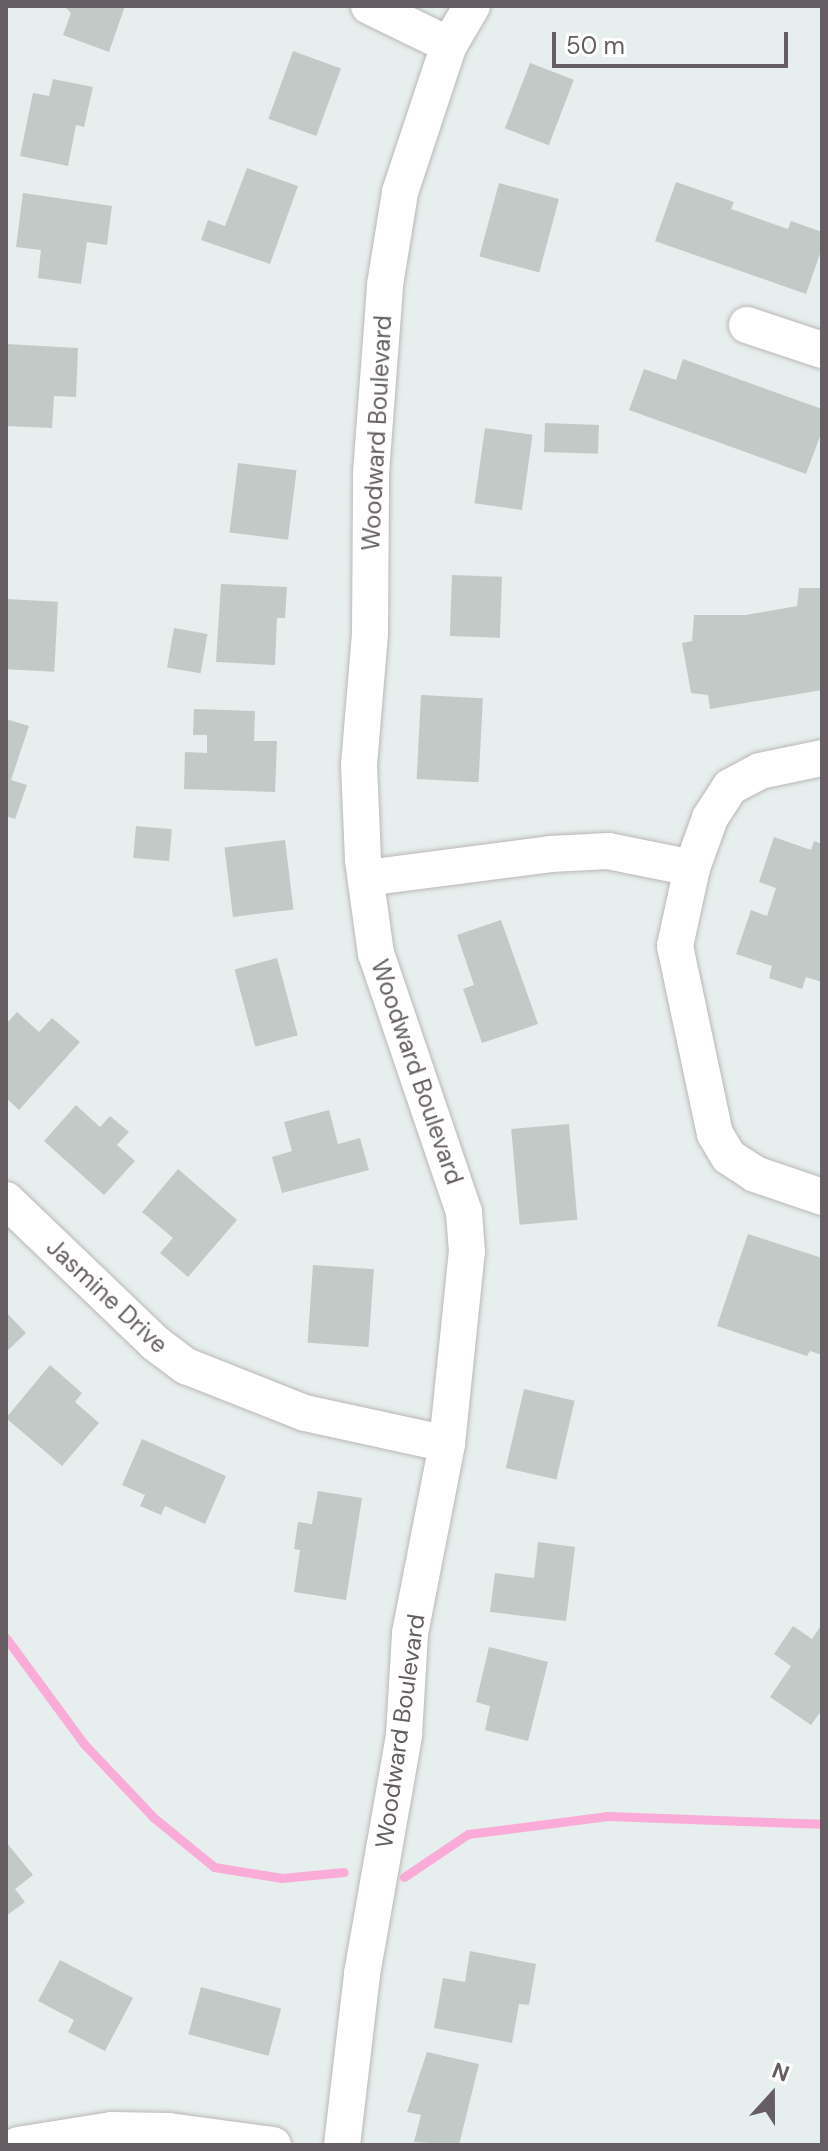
<!DOCTYPE html>
<style>
body{margin:0}
#map{position:relative;width:828px;height:2151px;overflow:hidden;background:#e6efed;font-family:"DM Sans",sans-serif}
div>[style]{position:absolute}
.stream>*{height:9px;margin:-4.5px;padding:0 4.5px;transform-origin:4.5px;border-radius:4.5px;background:#faabd8}
.building>*{inset:0;background:#c2cac8;transform-origin:0 0}
.roads{filter:drop-shadow(0 0 2px #bcb6b8) drop-shadow(0 0 2px #bcb6b8)}
.street>*{height:36px;margin:-18px;padding:0 18px;transform-origin:18px;border-radius:18px;background:#fff}
span{translate:-50% -50%;white-space:nowrap;text-align:center;line-height:1.15;-webkit-text-stroke:6px #fff;paint-order:stroke}
.street-label{font-size:24px;color:#655d61}
.frame{position:absolute;inset:0;border:8px solid #655d61;pointer-events:none}
.north{position:absolute;left:732px;top:2055px;width:80px;height:80px;-webkit-text-stroke:6px #fff;paint-order:stroke;rotate:21deg;font-size:22px;font-weight:700;line-height:32px;text-align:center;color:#655d61}
.north::after{content:'';display:block;margin:auto;width:28px;height:36px;background:#655d61;clip-path:polygon(50% 0,100% 100%,50% 72%,0 100%)}
.scale{position:absolute;left:552px;top:32px;width:236px;height:36px;box-sizing:border-box;border:4px solid #655d61;border-top:0;padding-left:10px;font-size:24px;line-height:28px;white-space:nowrap;color:#655d61;-webkit-text-stroke:6px #fff;paint-order:stroke}
</style>
<div id="map">
<div class="stream">
<i style="left:6px;top:1638px;width:133px;rotate:53.6deg"></i>
<i style="left:85px;top:1745px;width:99px;rotate:46.6deg"></i>
<i style="left:153px;top:1817px;width:79px;rotate:39.3deg"></i>
<i style="left:214px;top:1867px;width:69px;rotate:9.2deg"></i>
<i style="left:282px;top:1878px;width:62px;rotate:-5.5deg"></i>
<i style="left:404px;top:1877px;width:77px;rotate:-33.9deg"></i>
<i style="left:468px;top:1834px;width:141px;rotate:-7.3deg"></i>
<i style="left:608px;top:1816px;width:214px;rotate:2.1deg"></i>
</div>
<div class="building">
<i style="clip-path:polygon(64px 6px,125px 6px,109px 52px,63px 35px,71px 13px)"></i>
<i style="left:293px;top:51px;width:51px;height:72px;rotate:20deg"></i>
<i style="left:530px;top:63px;width:47px;height:70px;rotate:21deg"></i>
<i style="clip-path:polygon(53px 79px,93px 87px,84px 127px,76px 125px,68px 166px,20px 156px,33px 93px,49px 96px)"></i>
<i style="clip-path:polygon(247px 168px,298px 186px,270px 264px,201px 240px,208px 220px,225px 226px)"></i>
<i style="clip-path:polygon(676px 182px,734px 202px,731px 209px,788px 229px,791px 221px,822px 232px,822px 248px,806px 294px,655px 241px)"></i>
<i style="left:499px;top:183px;width:62px;height:76px;rotate:15deg"></i>
<i style="clip-path:polygon(23px 193px,112px 206px,107px 245px,87px 242px,81px 284px,38px 278px,41px 250px,16px 247px)"></i>
<i style="clip-path:polygon(6px 344px,78px 348px,76px 397px,54px 396px,52px 428px,6px 426px)"></i>
<i style="clip-path:polygon(683px 359px,822px 409px,822px 431px,806px 474px,629px 410px,644px 369px,676px 380px)"></i>
<i style="left:545px;top:423px;width:54px;height:29px;rotate:2deg"></i>
<i style="left:485px;top:428px;width:48px;height:76px;rotate:8deg"></i>
<i style="left:238px;top:463px;width:59px;height:70px;rotate:7deg"></i>
<i style="left:452px;top:575px;width:50px;height:61px;rotate:2deg"></i>
<i style="clip-path:polygon(221px 584px,287px 587px,285px 618px,277px 618px,275px 665px,216px 662px)"></i>
<i style="clip-path:polygon(799px 588px,822px 588px,822px 690px,710px 709px,708px 695px,691px 693px,682px 643px,692px 641px,694px 615px,746px 615px,797px 606px)"></i>
<i style="left:6px;top:599px;width:52px;height:70px;rotate:3deg"></i>
<i style="left:174px;top:628px;width:34px;height:40px;rotate:10deg"></i>
<i style="left:421px;top:695px;width:62px;height:84px;rotate:3deg"></i>
<i style="clip-path:polygon(194px 709px,255px 711px,254px 741px,277px 741px,275px 792px,184px 789px,185px 752px,207px 753px,207px 735px,193px 735px)"></i>
<i style="clip-path:polygon(6px 719px,29px 726px,11px 780px,27px 785px,15px 819px,6px 816px)"></i>
<i style="left:136px;top:826px;width:36px;height:32px;rotate:5deg"></i>
<i style="clip-path:polygon(774px 837px,811px 850px,814px 841px,822px 844px,822px 982px,806px 977px,802px 989px,769px 978px,772px 966px,736px 954px,751px 910px,767px 916px,776px 888px,759px 882px)"></i>
<i style="left:285px;top:840px;width:70px;height:61px;rotate:83deg"></i>
<i style="clip-path:polygon(501px 920px,538px 1024px,482px 1043px,463px 989px,474px 985px,457px 935px)"></i>
<i style="left:277px;top:958px;width:80px;height:44px;rotate:75deg"></i>
<i style="clip-path:polygon(17px 1012px,39px 1032px,52px 1018px,80px 1042px,19px 1110px,6px 1098px,6px 1024px)"></i>
<i style="clip-path:polygon(76px 1105px,100px 1127px,110px 1116px,129px 1132px,117px 1145px,135px 1161px,104px 1195px,44px 1141px)"></i>
<i style="clip-path:polygon(329px 1110px,338px 1144px,360px 1138px,369px 1170px,282px 1193px,272px 1157px,292px 1151px,284px 1122px)"></i>
<i style="left:569px;top:1124px;width:96px;height:58px;rotate:85deg"></i>
<i style="clip-path:polygon(178px 1169px,237px 1220px,188px 1277px,160px 1253px,173px 1238px,142px 1212px)"></i>
<i style="clip-path:polygon(748px 1234px,822px 1258px,822px 1355px,810px 1351px,807px 1356px,717px 1326px)"></i>
<i style="left:313px;top:1265px;width:61px;height:78px;rotate:4deg"></i>
<i style="clip-path:polygon(6px 1312px,26px 1333px,6px 1352px)"></i>
<i style="clip-path:polygon(50px 1365px,82px 1393px,75px 1402px,99px 1423px,62px 1466px,6px 1418px)"></i>
<i style="left:524px;top:1389px;width:52px;height:81px;rotate:13deg"></i>
<i style="clip-path:polygon(142px 1439px,226px 1476px,205px 1524px,165px 1506px,161px 1515px,140px 1506px,145px 1495px,122px 1485px)"></i>
<i style="clip-path:polygon(318px 1491px,362px 1498px,346px 1600px,294px 1592px,300px 1550px,294px 1549px,298px 1522px,312px 1524px)"></i>
<i style="clip-path:polygon(538px 1542px,575px 1547px,566px 1621px,490px 1612px,495px 1573px,534px 1578px)"></i>
<i style="clip-path:polygon(822px 1624px,822px 1710px,811px 1725px,770px 1697px,791px 1666px,774px 1654px,793px 1626px,812px 1639px)"></i>
<i style="clip-path:polygon(489px 1647px,548px 1662px,528px 1741px,485px 1730px,490px 1706px,476px 1702px)"></i>
<i style="clip-path:polygon(6px 1842px,33px 1875px,15px 1889px,25px 1902px,6px 1916px)"></i>
<i style="clip-path:polygon(470px 1951px,536px 1964px,529px 2005px,519px 2004px,512px 2043px,434px 2028px,443px 1978px,465px 1982px)"></i>
<i style="clip-path:polygon(60px 1960px,133px 1998px,105px 2051px,68px 2032px,74px 2020px,38px 2001px)"></i>
<i style="left:201px;top:1987px;width:83px;height:49px;rotate:15deg"></i>
<i style="clip-path:polygon(427px 2052px,479px 2064px,459px 2145px,414px 2142px,421px 2115px,407px 2112px)"></i>
</div>
<div class="roads">
<div class="street">
<i style="left:369px;top:6px;width:89px;rotate:26deg"></i>
<i style="left:747px;top:325px;width:79px;rotate:18.4deg"></i>
<i style="left:822px;top:758px;width:63px;rotate:168.2deg"></i>
<i style="left:760px;top:771px;width:34px;rotate:152deg"></i>
<i style="left:730px;top:787px;width:37px;rotate:123deg"></i>
<i style="left:710px;top:818px;width:53px;rotate:109.8deg"></i>
<i style="left:692px;top:868px;width:80px;rotate:102.3deg"></i>
<i style="left:675px;top:946px;width:192px;rotate:78deg"></i>
<i style="left:715px;top:1134px;width:27px;rotate:59deg"></i>
<i style="left:729px;top:1157px;width:31px;rotate:33deg"></i>
<i style="left:755px;top:1174px;width:71px;rotate:18.9deg"></i>
<i style="left:366px;top:878px;width:186px;rotate:-7.4deg"></i>
<i style="left:550px;top:854px;width:58px;rotate:-3deg"></i>
<i style="left:608px;top:851px;width:86px;rotate:11.4deg"></i>
<i style="left:6px;top:1200px;width:207px;rotate:43.8deg"></i>
<i style="left:155px;top:1343px;width:39px;rotate:37deg"></i>
<i style="left:186px;top:1366px;width:128px;rotate:21.6deg"></i>
<i style="left:305px;top:1413px;width:145px;rotate:12.3deg"></i>
<i style="left:18px;top:2145px;width:95px;rotate:-9.1deg"></i>
<i style="left:112px;top:2130px;width:57px;rotate:1deg"></i>
<i style="left:169px;top:2131px;width:105px;rotate:7.7deg"></i>
<i style="left:342px;top:2145px;width:172px;rotate:-83.3deg"></i>
<i style="left:362px;top:1974px;width:243px;rotate:-80deg"></i>
<i style="left:404px;top:1735px;width:102px;rotate:-86.6deg"></i>
<i style="left:410px;top:1633px;width:193px;rotate:-78.9deg"></i>
<i style="left:447px;top:1444px;width:193px;rotate:-84.1deg"></i>
<i style="left:467px;top:1252px;width:40px;rotate:-94.3deg"></i>
<i style="left:464px;top:1212px;width:273px;rotate:-108.8deg"></i>
<i style="left:376px;top:954px;width:95px;rotate:-97.9deg"></i>
<i style="left:363px;top:860px;width:95px;rotate:-92.4deg"></i>
<i style="left:359px;top:765px;width:132px;rotate:-85.2deg"></i>
<i style="left:370px;top:633px;width:160px;rotate:-89.6deg"></i>
<i style="left:371px;top:473px;width:189px;rotate:-85.7deg"></i>
<i style="left:385px;top:285px;width:94px;rotate:-80.8deg"></i>
<i style="left:400px;top:192px;width:155px;rotate:-71.6deg"></i>
<i style="left:449px;top:45px;width:45px;rotate:-59.5deg"></i>
</div>
</div>
<div class="street-label">
<span style="left:377px;top:433px;rotate:-87deg">Woodward Boulevard</span>
<span style="left:417px;top:1072px;rotate:71deg">Woodward Boulevard</span>
<span style="left:107px;top:1296px;rotate:43deg">Jasmine Drive</span>
<span style="left:400px;top:1731px;rotate:-82deg">Woodward Boulevard</span>
</div>
<div class="frame"></div>
<div class="north">N</div>
<div class="scale">50 m</div>
</div>
